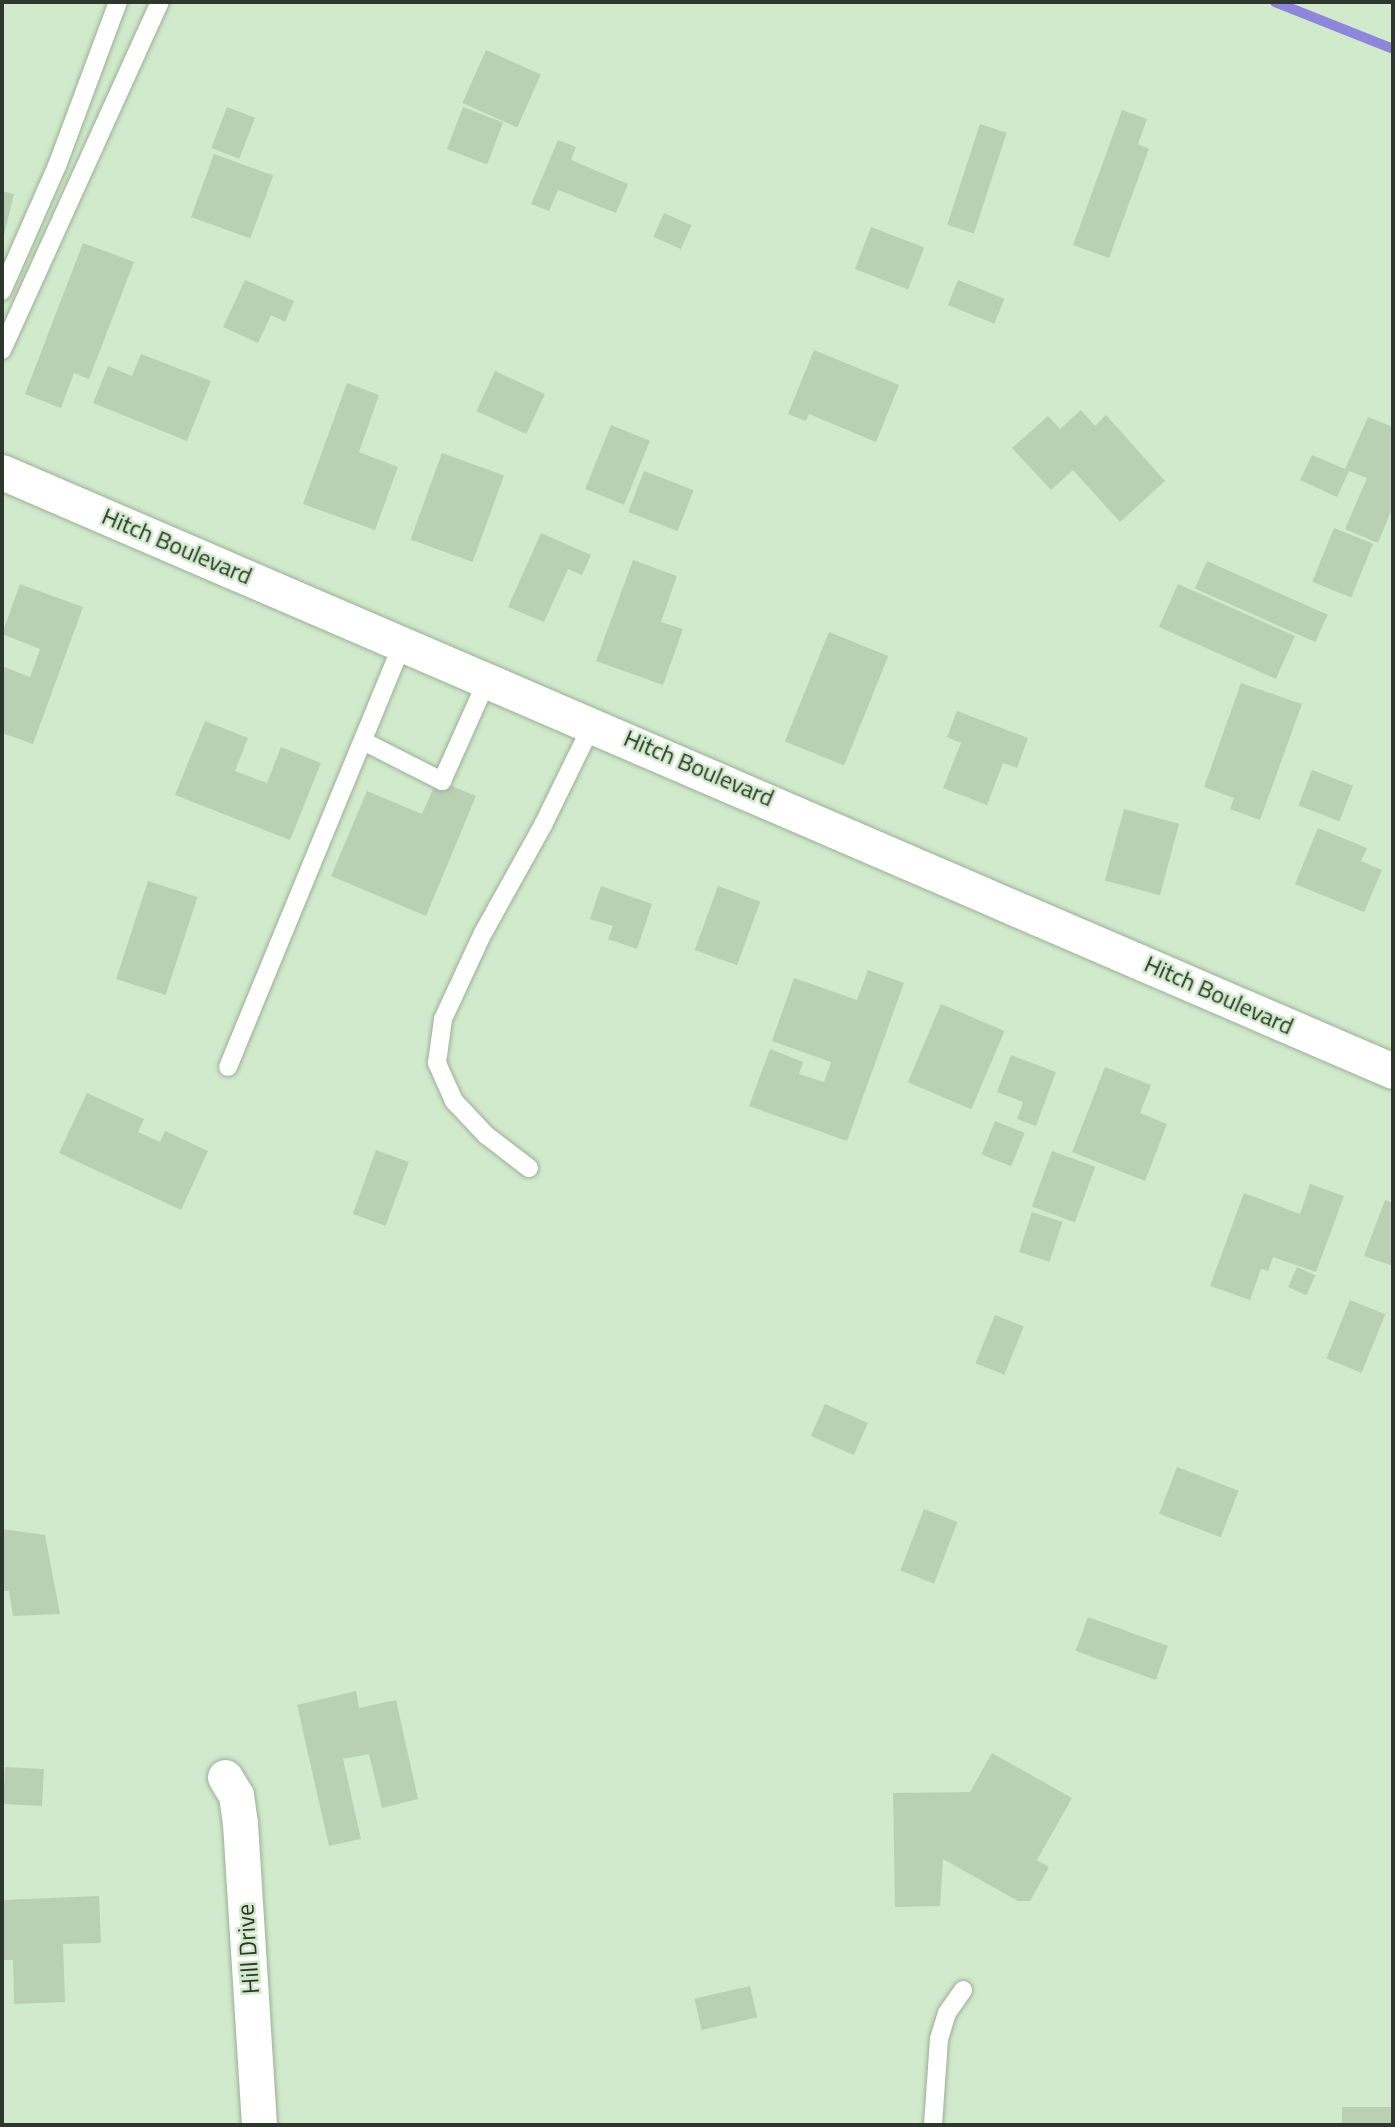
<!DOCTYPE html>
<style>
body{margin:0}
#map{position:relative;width:1395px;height:2127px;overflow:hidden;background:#d2eacc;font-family:"Titillium Web",sans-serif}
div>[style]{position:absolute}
.stream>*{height:10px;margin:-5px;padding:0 5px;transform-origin:5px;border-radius:5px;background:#8d86db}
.building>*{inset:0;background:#b9d0b3;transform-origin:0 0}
.roads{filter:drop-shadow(0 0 2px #99b094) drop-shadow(0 0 2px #99b094)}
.lane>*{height:18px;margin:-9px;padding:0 9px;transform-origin:9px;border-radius:9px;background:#fff}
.street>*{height:35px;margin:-17.5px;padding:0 17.5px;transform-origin:17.5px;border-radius:17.5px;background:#fff}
span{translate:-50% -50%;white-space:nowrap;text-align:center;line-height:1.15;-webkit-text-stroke:5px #d2eacc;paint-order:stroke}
.street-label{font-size:24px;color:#2e372c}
.frame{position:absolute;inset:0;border:4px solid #2e372c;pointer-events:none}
</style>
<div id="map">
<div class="stream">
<i style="left:1275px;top:2px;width:127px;rotate:21.7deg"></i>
</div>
<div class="building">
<i style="left:486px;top:50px;width:60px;height:58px;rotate:24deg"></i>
<i style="left:227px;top:107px;width:30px;height:44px;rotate:21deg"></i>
<i style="left:463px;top:107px;width:43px;height:45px;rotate:21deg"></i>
<i style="clip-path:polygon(1122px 110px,1147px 119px,1138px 144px,1149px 149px,1109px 258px,1073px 245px)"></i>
<i style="left:980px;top:124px;width:28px;height:106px;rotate:18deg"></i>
<i style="clip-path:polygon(558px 140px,576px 147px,571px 160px,628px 184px,616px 213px,558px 190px,549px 211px,531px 204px)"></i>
<i style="left:214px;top:154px;width:63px;height:67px;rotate:20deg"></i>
<i style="clip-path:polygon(2px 191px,14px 194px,3px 239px,2px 238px)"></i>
<i style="left:664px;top:213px;width:30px;height:26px;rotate:24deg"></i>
<i style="left:871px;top:227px;width:57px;height:45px;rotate:21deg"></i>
<i style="clip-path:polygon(83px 243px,134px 262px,89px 379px,74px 373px,61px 408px,25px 394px)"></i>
<i style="clip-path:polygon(245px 280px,294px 301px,285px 322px,271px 315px,258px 343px,223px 327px)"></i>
<i style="left:958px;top:280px;width:50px;height:27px;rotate:22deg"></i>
<i style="clip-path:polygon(814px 350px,899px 385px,876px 442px,809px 414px,806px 421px,788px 414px)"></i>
<i style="clip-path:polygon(141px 354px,211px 381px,187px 441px,93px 403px,108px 366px,132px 376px)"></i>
<i style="left:495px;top:371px;width:55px;height:44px;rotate:25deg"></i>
<i style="clip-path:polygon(347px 383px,379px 395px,359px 452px,398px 467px,375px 530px,303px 504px)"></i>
<i style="clip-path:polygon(1081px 410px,1095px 426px,1106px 415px,1165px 481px,1120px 522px,1073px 470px,1051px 490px,1012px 448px,1048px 416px,1060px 429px)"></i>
<i style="clip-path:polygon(1368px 417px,1393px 427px,1393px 506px,1378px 543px,1345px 529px,1367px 478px,1349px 471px,1337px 497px,1300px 480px,1312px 455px,1345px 469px)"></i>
<i style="left:611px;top:425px;width:42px;height:69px;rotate:22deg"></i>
<i style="left:442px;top:453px;width:66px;height:92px;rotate:20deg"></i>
<i style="left:644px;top:471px;width:53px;height:44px;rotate:21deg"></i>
<i style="left:1334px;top:528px;width:42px;height:58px;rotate:22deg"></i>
<i style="clip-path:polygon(541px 533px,591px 555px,582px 575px,568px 569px,544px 622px,508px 607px)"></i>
<i style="clip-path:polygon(633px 560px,677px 576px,661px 622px,683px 629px,663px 685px,596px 661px)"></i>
<i style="left:1207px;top:561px;width:132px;height:30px;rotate:24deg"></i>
<i style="clip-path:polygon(20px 584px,83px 607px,33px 744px,2px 733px,2px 666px,30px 677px,40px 649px,2px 634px)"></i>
<i style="left:1178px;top:584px;width:128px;height:47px;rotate:24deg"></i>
<i style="left:829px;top:632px;width:64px;height:118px;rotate:22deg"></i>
<i style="clip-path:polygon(1241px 683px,1302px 704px,1260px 820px,1230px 809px,1234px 798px,1204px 787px)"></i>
<i style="clip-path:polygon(957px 711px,1028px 738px,1017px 768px,1003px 763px,987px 805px,943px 788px,961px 743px,947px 737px)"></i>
<i style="clip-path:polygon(205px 721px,248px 738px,235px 771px,267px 783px,281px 747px,321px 763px,290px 840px,175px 795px)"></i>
<i style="left:1312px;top:770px;width:44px;height:38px;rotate:21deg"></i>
<i style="clip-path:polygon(437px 780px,476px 796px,426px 916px,331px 876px,367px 791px,422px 814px)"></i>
<i style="left:1124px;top:809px;width:57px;height:74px;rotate:15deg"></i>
<i style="clip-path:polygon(1318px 828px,1367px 848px,1361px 861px,1382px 870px,1364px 912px,1295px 884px)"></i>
<i style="left:148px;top:881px;width:52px;height:103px;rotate:18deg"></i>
<i style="clip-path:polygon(601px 886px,652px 904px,637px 949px,608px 939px,613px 926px,590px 919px)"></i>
<i style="left:718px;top:886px;width:45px;height:68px;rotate:20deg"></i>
<i style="clip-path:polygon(868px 970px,904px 983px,847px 1141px,749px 1106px,770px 1049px,803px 1062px,799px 1074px,824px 1082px,831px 1062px,772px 1041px,794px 978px,857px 1000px)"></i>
<i style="left:941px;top:1004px;width:69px;height:85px;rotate:23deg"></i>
<i style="clip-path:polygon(1011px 1055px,1056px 1072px,1036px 1126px,1017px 1119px,1023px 1102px,997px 1092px)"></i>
<i style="clip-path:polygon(1105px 1067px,1151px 1085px,1140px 1113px,1167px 1124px,1145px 1181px,1072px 1152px)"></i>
<i style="clip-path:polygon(87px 1093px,144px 1119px,138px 1132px,160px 1142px,165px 1131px,208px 1151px,181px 1210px,59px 1153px)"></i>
<i style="left:995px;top:1121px;width:32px;height:36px;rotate:22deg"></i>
<i style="left:376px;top:1150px;width:35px;height:68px;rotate:20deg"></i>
<i style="left:1052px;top:1151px;width:46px;height:59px;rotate:20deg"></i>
<i style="clip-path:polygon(1310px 1184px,1344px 1196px,1316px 1272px,1273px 1257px,1268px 1271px,1261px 1269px,1250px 1300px,1210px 1286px,1244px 1193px,1300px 1214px)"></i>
<i style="clip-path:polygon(1385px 1200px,1393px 1203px,1393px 1266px,1364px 1256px)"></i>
<i style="left:1032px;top:1212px;width:32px;height:42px;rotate:18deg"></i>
<i style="left:1297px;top:1267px;width:20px;height:22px;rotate:24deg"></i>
<i style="left:1350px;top:1300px;width:38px;height:63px;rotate:22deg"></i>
<i style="left:995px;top:1315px;width:31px;height:52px;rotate:22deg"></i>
<i style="left:825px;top:1404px;width:47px;height:35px;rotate:24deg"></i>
<i style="left:1177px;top:1467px;width:66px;height:50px;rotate:21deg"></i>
<i style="left:924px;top:1509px;width:36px;height:66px;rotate:21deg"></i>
<i style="clip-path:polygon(2px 1529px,45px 1535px,60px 1614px,13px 1616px,9px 1591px,2px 1591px)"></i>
<i style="left:1088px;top:1617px;width:85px;height:36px;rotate:20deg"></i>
<i style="clip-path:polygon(356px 1691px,359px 1708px,396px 1700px,418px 1799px,382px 1808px,369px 1754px,343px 1759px,361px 1839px,329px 1846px,297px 1705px)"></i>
<i style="clip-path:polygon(992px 1753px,1072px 1798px,1037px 1860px,1049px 1867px,1030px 1901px,1018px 1901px,943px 1859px,940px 1906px,895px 1907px,893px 1793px,970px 1792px)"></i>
<i style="left:5px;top:1767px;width:39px;height:37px;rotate:3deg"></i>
<i style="clip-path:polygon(99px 1896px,101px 1943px,63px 1944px,65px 2002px,14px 2004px,13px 1960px,2px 1960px,2px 1900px)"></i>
<i style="left:750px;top:1986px;width:32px;height:57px;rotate:77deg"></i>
<i style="left:1393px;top:2107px;width:18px;height:51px;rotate:90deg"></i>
</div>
<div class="roads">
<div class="lane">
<i style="left:2px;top:291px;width:137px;rotate:-66.3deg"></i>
<i style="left:57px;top:166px;width:175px;rotate:-69.6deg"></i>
<i style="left:2px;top:350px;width:382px;rotate:-65.6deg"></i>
<i style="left:363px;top:741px;width:89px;rotate:26.9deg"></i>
<i style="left:442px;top:781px;width:113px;rotate:-65.9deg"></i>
<i style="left:228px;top:1067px;width:460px;rotate:-67.6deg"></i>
<i style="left:529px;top:1168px;width:54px;rotate:-142.5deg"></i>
<i style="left:486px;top:1135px;width:47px;rotate:-133.3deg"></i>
<i style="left:454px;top:1101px;width:42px;rotate:-114.1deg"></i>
<i style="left:437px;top:1063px;width:44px;rotate:-82.2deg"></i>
<i style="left:443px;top:1019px;width:95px;rotate:-65.1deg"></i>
<i style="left:483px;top:933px;width:124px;rotate:-60.9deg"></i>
<i style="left:543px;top:825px;width:114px;rotate:-63.9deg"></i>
<i style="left:933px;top:2125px;width:86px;rotate:-86deg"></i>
<i style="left:939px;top:2039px;width:27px;rotate:-73deg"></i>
<i style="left:947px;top:2013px;width:28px;rotate:-55deg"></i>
</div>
<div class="street">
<i style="left:2px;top:472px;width:1514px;rotate:23.3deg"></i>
<i style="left:225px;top:1777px;width:21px;rotate:59deg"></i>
<i style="left:236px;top:1795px;width:28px;rotate:82deg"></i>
<i style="left:240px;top:1823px;width:303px;rotate:86.4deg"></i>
</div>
</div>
<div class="street-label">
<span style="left:177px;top:546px;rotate:23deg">Hitch Boulevard</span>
<span style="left:699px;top:768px;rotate:23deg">Hitch Boulevard</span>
<span style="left:1219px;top:995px;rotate:24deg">Hitch Boulevard</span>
<span style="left:248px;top:1949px;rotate:-94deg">Hill Drive</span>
</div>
<div class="frame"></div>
</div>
